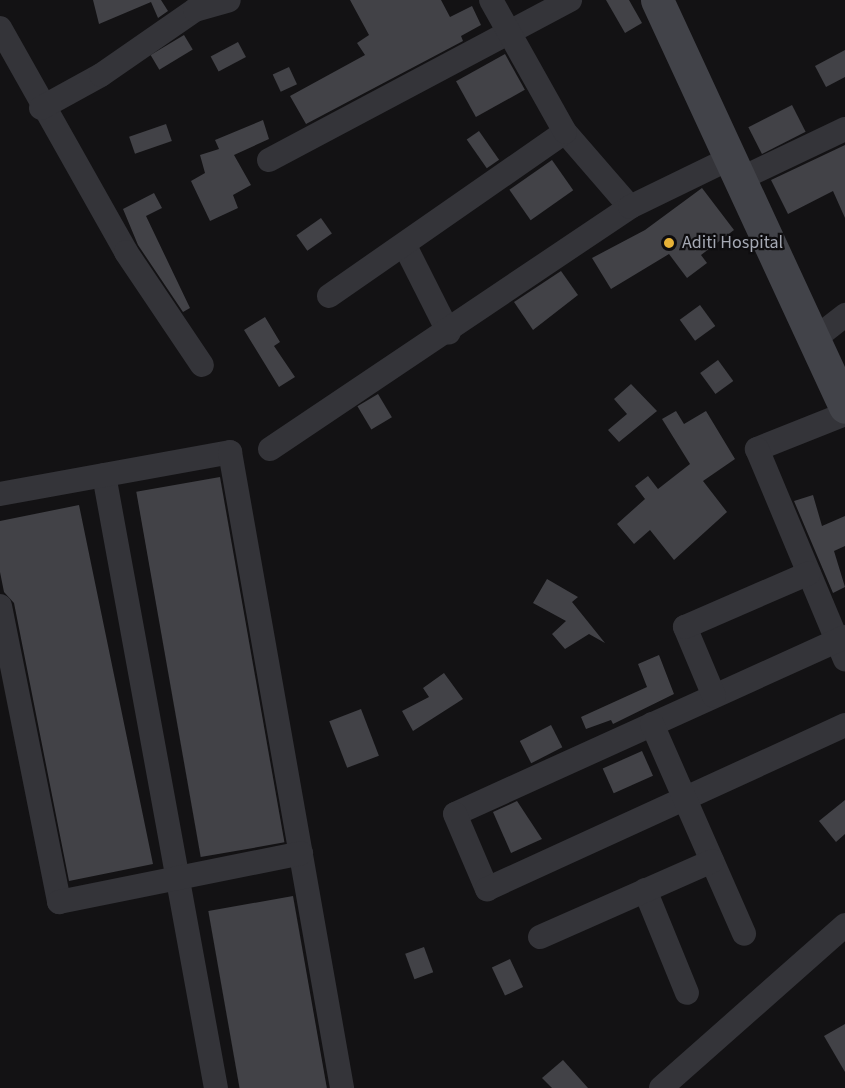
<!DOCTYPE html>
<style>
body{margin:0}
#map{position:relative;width:845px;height:1088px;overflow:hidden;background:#131214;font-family:"Source Sans 3",sans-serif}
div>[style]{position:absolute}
.building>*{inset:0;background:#424247;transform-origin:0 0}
.street>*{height:24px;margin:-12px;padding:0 12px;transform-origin:12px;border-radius:12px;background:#343439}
.secondary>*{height:33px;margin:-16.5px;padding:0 16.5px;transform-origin:16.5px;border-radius:16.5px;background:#424349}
.dots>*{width:16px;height:16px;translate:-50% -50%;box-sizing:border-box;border:3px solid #0e0d0f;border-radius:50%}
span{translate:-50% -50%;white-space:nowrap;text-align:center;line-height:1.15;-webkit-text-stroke:4.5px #0e0d0f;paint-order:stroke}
.poi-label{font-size:18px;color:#a5a9b4}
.left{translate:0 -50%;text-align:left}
</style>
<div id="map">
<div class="building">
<i style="clip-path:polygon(93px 0,161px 0,168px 11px,158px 18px,151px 2px,99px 24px)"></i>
<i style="clip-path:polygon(350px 0,441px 0,450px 17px,472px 6px,481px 25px,461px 36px,463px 41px,306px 124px,290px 96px,365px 55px,357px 43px,369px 35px)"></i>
<i style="clip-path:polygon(606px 0,629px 0,642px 23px,625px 33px)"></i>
<i style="left:184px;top:35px;width:17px;height:39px;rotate:59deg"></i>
<i style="left:238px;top:42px;width:17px;height:31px;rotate:62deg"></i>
<i style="clip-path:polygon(845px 50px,845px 77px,826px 87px,815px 66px)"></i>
<i style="left:505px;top:54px;width:41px;height:56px;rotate:61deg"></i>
<i style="left:289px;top:67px;width:19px;height:18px;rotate:65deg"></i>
<i style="left:792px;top:105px;width:30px;height:49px;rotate:63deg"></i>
<i style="clip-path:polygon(263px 120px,269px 139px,234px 155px,251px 185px,233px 195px,238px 208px,210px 221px,191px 181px,205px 173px,200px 155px,219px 149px,215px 140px)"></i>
<i style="left:166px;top:124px;width:18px;height:39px;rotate:71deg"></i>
<i style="left:479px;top:131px;width:35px;height:15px;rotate:55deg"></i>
<i style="clip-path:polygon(845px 145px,845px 218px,833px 191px,788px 214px,771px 180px)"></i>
<i style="left:552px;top:160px;width:37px;height:52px;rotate:55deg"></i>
<i style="clip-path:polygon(702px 188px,734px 230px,701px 255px,707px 263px,687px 278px,669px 254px,611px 289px,592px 258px,645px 230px)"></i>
<i style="clip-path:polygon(154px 193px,162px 208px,146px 216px,190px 308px,183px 312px,138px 245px,123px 209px)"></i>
<i style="left:321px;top:218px;width:19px;height:30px;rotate:55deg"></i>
<i style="clip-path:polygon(561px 271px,578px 295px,533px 330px,514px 302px)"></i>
<i style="left:700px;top:305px;width:26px;height:25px;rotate:54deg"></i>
<i style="clip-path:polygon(265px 317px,280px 342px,274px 346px,295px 377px,279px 387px,244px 330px)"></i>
<i style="left:718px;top:360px;width:26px;height:22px;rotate:54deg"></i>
<i style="clip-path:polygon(631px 384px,657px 411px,619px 442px,608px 430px,627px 414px,614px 399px)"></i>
<i style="left:378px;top:394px;width:27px;height:24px;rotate:59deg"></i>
<i style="clip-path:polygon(676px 411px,684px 424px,706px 411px,735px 459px,703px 481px,727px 512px,674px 560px,650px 530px,634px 544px,617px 524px,645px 499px,635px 486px,648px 476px,658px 489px,690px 464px,662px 419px)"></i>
<i style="left:220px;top:477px;width:371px;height:85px;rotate:80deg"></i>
<i style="clip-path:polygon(813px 495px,822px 526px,845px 516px,845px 546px,834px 551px,845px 587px,833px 593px,794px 501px)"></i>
<i style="clip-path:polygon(79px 505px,153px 864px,69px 881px,14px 603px,4px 592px,0 572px,0 521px)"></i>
<i style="clip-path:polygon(547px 579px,578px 597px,572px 602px,605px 643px,589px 634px,565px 649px,552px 634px,566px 621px,533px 603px)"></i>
<i style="clip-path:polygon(659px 655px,674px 694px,613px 724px,611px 720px,586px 729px,581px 717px,647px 687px,638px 664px)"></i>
<i style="clip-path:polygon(444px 673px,463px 699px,413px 731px,402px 711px,429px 697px,423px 688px)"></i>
<i style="left:361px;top:709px;width:50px;height:34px;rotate:69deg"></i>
<i style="left:551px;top:725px;width:25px;height:35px;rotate:63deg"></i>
<i style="left:642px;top:751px;width:27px;height:43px;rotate:66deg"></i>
<i style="clip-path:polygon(845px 800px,845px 834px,836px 842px,819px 821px)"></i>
<i style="clip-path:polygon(517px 801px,542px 839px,511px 853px,493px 812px)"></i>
<i style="left:293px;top:896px;width:195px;height:86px;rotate:80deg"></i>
<i style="left:424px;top:947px;width:27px;height:20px;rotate:70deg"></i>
<i style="left:510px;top:959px;width:31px;height:20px;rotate:65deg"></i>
<i style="clip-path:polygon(845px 1024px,845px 1072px,824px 1036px)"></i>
<i style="clip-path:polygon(563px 1060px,588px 1088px,552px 1088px,542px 1078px)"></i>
</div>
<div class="street">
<i style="left:0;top:28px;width:257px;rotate:60.6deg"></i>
<i style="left:126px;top:252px;width:136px;rotate:56.1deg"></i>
<i style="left:41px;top:108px;width:68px;rotate:-28.8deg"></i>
<i style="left:101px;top:75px;width:114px;rotate:-34.7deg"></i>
<i style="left:195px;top:10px;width:35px;rotate:-16deg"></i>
<i style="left:565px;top:132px;width:99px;rotate:49.1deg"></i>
<i style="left:269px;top:160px;width:341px;rotate:-28deg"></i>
<i style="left:740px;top:179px;width:116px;rotate:-25.5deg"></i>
<i style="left:405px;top:246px;width:97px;rotate:63.2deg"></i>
<i style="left:329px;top:296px;width:287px;rotate:-34.8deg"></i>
<i style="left:565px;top:132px;width:151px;rotate:-119.3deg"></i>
<i style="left:817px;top:337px;width:36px;rotate:-38deg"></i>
<i style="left:845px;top:414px;width:95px;rotate:158.3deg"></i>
<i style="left:757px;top:449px;width:228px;rotate:67.3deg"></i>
<i style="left:270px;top:449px;width:434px;rotate:-33.9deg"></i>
<i style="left:630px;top:207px;width:112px;rotate:-25.9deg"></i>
<i style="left:104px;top:475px;width:623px;rotate:79.65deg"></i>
<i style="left:0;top:494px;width:234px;rotate:-10.3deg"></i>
<i style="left:230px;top:452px;width:646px;rotate:80.01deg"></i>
<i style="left:0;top:606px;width:302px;rotate:78.7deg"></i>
<i style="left:59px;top:902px;width:247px;rotate:-11.4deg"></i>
<i style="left:845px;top:637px;width:428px;rotate:155.6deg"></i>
<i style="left:455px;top:814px;width:82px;rotate:66.9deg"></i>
<i style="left:487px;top:889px;width:394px;rotate:-24.6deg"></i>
<i style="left:714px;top:696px;width:75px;rotate:-112.8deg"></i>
<i style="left:685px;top:627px;width:135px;rotate:-23.5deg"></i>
<i style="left:652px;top:724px;width:229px;rotate:66.3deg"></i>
<i style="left:645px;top:890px;width:111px;rotate:67.8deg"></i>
<i style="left:540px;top:937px;width:188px;rotate:-23.8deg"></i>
<i style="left:661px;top:1088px;width:246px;rotate:-41.5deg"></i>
</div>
<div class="secondary">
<i style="left:657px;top:0;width:448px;rotate:65.2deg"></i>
</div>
<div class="dots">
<i style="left:669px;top:243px;background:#e7b237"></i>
</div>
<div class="poi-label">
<span class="left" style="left:682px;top:243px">Aditi Hospital</span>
</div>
</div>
